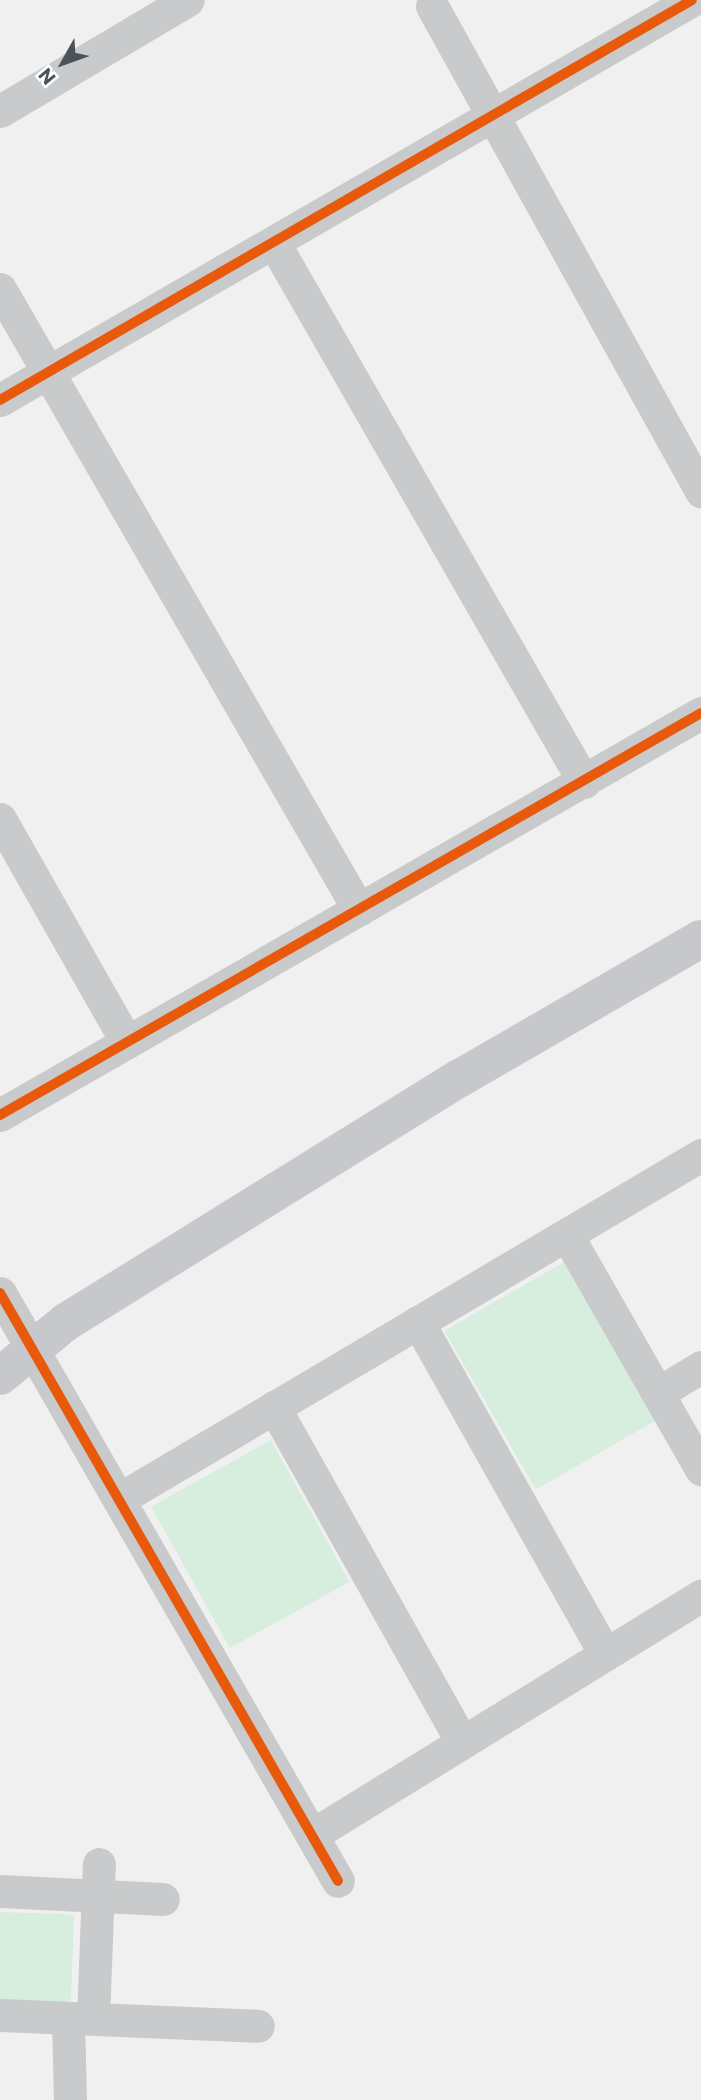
<!DOCTYPE html>
<style>
body{margin:0}
#map{position:relative;width:701px;height:2100px;overflow:hidden;background:#f0f0f0;font-family:Commissioner,sans-serif}
div>[style]{position:absolute}
.green>*{inset:0;background:#d7edde;transform-origin:0 0}
.minor>*{height:33px;margin:-16.5px;padding:0 16.5px;transform-origin:16.5px;border-radius:16.5px;background:#c8cacb}
.major>*{height:38px;margin:-19px;padding:0 19px;transform-origin:19px;border-radius:19px;background:#c6c8cb}
.cycleway>*{height:10px;margin:-5px;padding:0 5px;transform-origin:5px;border-radius:5px;background:#e8590c}
span{translate:-50% -50%;white-space:nowrap;text-align:center;line-height:1.15;-webkit-text-stroke:5px #fff;paint-order:stroke}
.north{position:absolute;left:28px;top:28px;width:70px;height:70px;-webkit-text-stroke:5px #fff;paint-order:stroke;rotate:230deg;font-size:19px;font-weight:700;line-height:28px;text-align:center;color:#49535a}
.north::after{content:'';display:block;margin:auto;width:24px;height:32px;background:#49535a;clip-path:polygon(50% 0,100% 100%,50% 72%,0 100%)}
</style>
<div id="map">
<div class="green">
<i style="left:564px;top:1262px;width:183px;height:138px;rotate:60deg"></i>
<i style="left:271px;top:1440px;width:162px;height:137px;rotate:61deg"></i>
<i style="left:0;top:1912px;width:74px;height:91px;rotate:2deg"></i>
</div>
<div class="minor">
<i style="left:432px;top:6px;width:555px;rotate:60.99deg"></i>
<i style="left:0;top:111px;width:218px;rotate:-30.6deg"></i>
<i style="left:274px;top:243px;width:622px;rotate:60.1deg"></i>
<i style="left:0;top:289px;width:717px;rotate:59.97deg"></i>
<i style="left:0;top:400px;width:799px;rotate:-30.03deg"></i>
<i style="left:0;top:819px;width:257px;rotate:60.4deg"></i>
<i style="left:0;top:1115px;width:808px;rotate:-29.83deg"></i>
<i style="left:567px;top:1235px;width:270px;rotate:60.2deg"></i>
<i style="left:0;top:1293px;width:678px;rotate:60.11deg"></i>
<i style="left:418px;top:1322px;width:381px;rotate:60.6deg"></i>
<i style="left:658px;top:1393px;width:50px;rotate:-31.2deg"></i>
<i style="left:274px;top:1407px;width:384px;rotate:60.7deg"></i>
<i style="left:121px;top:1498px;width:674px;rotate:-30.6deg"></i>
<i style="left:312px;top:1835px;width:457px;rotate:-31.6deg"></i>
<i style="left:0;top:1891px;width:163px;rotate:2.8deg"></i>
<i style="left:0;top:2015px;width:258px;rotate:2.4deg"></i>
<i style="left:93px;top:2018px;width:154px;rotate:-87.8deg"></i>
<i style="left:68px;top:2020px;width:80px;rotate:88.6deg"></i>
</div>
<div class="major">
<i style="left:0;top:1376px;width:85px;rotate:-39.3deg"></i>
<i style="left:66px;top:1322px;width:463px;rotate:-31.8deg"></i>
<i style="left:460px;top:1078px;width:278px;rotate:-30deg"></i>
</div>
<div class="cycleway">
<i style="left:0;top:400px;width:799px;rotate:-30.03deg"></i>
<i style="left:0;top:1115px;width:808px;rotate:-29.83deg"></i>
<i style="left:0;top:1293px;width:678px;rotate:60.11deg"></i>
</div>
<div class="north">N</div>
</div>
